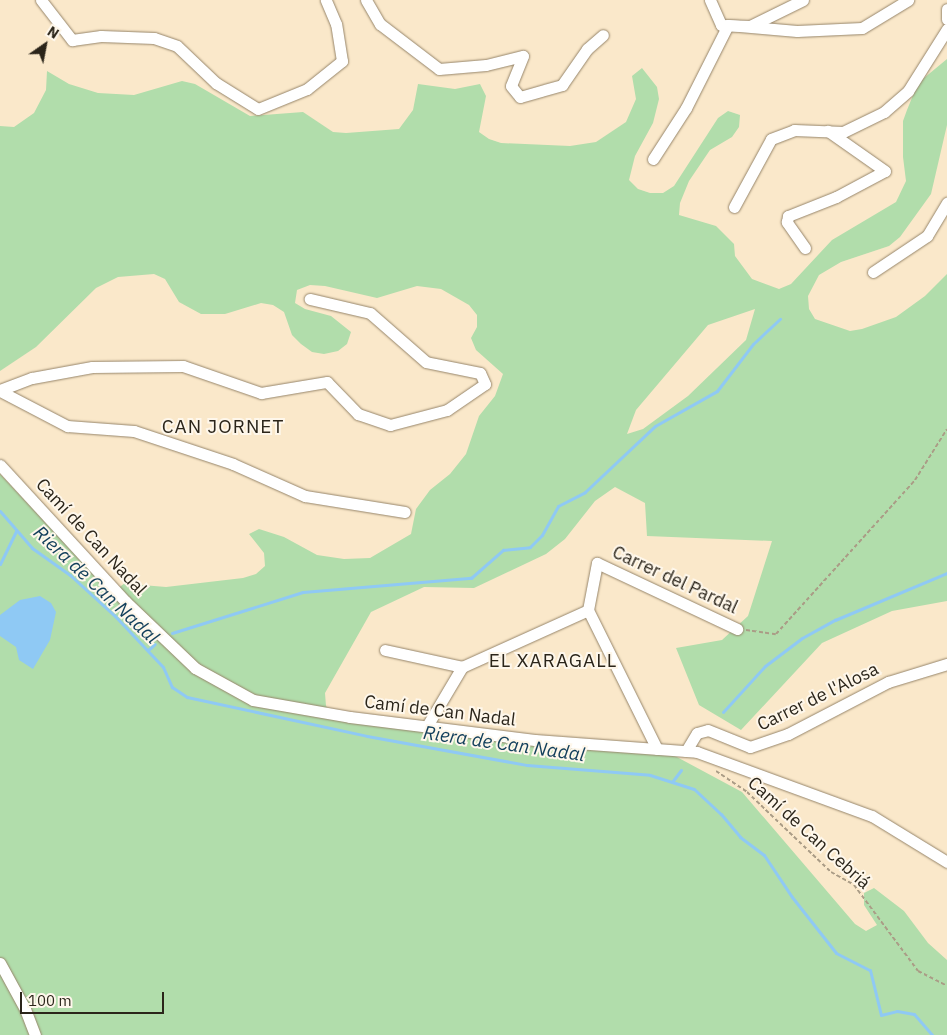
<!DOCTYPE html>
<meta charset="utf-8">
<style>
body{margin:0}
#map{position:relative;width:947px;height:1035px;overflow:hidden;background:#fae8ca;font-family:"IBM Plex Sans",sans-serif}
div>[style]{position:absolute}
.green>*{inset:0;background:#b1ddab}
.water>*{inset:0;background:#8fc9f4}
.stream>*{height:3px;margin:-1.5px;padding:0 1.5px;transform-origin:1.5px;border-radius:1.5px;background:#8fc9f4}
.path>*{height:2px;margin-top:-1px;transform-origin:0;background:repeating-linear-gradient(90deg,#aa9c86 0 4px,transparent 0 6.5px)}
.roads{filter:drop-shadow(0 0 1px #96856a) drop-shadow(0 0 1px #96856a)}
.minor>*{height:11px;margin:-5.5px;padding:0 5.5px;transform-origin:5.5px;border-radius:5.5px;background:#fff}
span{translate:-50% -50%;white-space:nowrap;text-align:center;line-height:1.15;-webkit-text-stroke:4px #fef7eb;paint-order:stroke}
.street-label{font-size:18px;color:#2b251a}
.neighbourhood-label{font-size:19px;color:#2b251a;letter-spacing:1px}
.water-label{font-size:19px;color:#123f5b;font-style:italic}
.north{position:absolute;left:20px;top:20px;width:50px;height:50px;-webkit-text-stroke:4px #fef7eb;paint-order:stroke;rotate:33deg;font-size:14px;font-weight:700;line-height:20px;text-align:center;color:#2b251a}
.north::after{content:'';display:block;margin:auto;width:18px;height:22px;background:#2b251a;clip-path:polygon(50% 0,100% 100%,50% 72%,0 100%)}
.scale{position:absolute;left:20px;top:992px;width:144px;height:22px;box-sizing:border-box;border:2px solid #2b251a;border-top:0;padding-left:6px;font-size:15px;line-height:18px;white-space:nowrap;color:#2b251a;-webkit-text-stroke:4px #fef7eb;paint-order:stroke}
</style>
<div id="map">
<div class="green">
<i style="clip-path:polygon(evenodd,947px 59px,947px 125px,931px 194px,900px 237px,889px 246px,841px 262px,819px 275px,808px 296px,809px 309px,815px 319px,850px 331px,862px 329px,896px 317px,925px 296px,947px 274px,947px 601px,892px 611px,822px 643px,741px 730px,699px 705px,676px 648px,722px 640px,748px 616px,772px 541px,647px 536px,645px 503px,615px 487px,595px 501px,565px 539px,546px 554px,474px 588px,424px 587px,371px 612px,325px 693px,326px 706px,335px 716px,357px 722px,547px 747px,675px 756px,742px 792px,855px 924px,866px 931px,877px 925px,864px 905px,864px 893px,874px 888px,904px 911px,928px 943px,947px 960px,947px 1035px,0 1035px,0 474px,112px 593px,130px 579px,142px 585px,166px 587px,243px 578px,256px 574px,265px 566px,264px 553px,249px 534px,259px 529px,284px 537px,317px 555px,344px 559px,370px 558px,411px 534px,416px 509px,430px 490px,450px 474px,466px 454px,479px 416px,495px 396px,503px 374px,476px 350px,471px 338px,477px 327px,477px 315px,469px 305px,441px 289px,417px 286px,377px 298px,325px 286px,310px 285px,297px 290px,295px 303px,305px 309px,331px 316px,351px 332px,347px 344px,338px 351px,324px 354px,312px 352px,301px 344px,292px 335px,284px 312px,273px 305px,261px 303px,225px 314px,201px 314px,179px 302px,165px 279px,154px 274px,118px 277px,96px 288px,36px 347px,0 371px,0 126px,14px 127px,34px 113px,46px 90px,47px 71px,69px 84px,98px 93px,134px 95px,182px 81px,195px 84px,250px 116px,303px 112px,333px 132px,346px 133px,399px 129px,413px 110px,418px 84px,455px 89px,480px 84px,486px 96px,479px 132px,489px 139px,501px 143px,570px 146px,596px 142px,626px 122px,636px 99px,632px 76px,642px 68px,657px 87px,659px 99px,653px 123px,635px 156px,629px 180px,638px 189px,650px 193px,663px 193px,674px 186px,718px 118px,728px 111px,740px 115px,739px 127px,732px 137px,710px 150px,689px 181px,680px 203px,679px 215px,716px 226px,734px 244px,735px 256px,752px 279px,779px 289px,791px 284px,832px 240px,896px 202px,906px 181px,903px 157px,903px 121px,907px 110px,918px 83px,947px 59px,755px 309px,746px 340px,688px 396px,643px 429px,627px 434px,636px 410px,708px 325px,755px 309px)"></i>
</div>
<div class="water">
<i style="clip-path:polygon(40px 596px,51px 603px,56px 612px,50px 640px,33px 669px,19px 660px,16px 647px,0 636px,0 615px,20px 600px)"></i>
</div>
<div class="stream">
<i style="left:0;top:511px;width:49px;rotate:49.1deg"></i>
<i style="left:32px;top:548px;width:47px;rotate:35.4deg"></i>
<i style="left:70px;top:575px;width:61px;rotate:42.3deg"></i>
<i style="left:115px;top:616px;width:70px;rotate:46.7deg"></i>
<i style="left:163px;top:667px;width:22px;rotate:66deg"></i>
<i style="left:172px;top:687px;width:18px;rotate:34deg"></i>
<i style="left:187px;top:697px;width:184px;rotate:12.2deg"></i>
<i style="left:367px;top:736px;width:163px;rotate:10.3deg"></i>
<i style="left:527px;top:765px;width:123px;rotate:4.6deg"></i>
<i style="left:650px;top:775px;width:46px;rotate:17.7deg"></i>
<i style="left:694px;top:789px;width:37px;rotate:43deg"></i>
<i style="left:721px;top:814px;width:30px;rotate:50deg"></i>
<i style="left:740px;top:837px;width:30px;rotate:37deg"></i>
<i style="left:764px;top:855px;width:50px;rotate:56.3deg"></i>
<i style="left:792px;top:897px;width:71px;rotate:51.8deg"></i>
<i style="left:836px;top:953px;width:38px;rotate:27deg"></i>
<i style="left:870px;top:970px;width:46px;rotate:76.3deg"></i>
<i style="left:881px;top:1015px;width:16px;rotate:-14deg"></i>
<i style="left:897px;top:1011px;width:17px;rotate:10deg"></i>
<i style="left:914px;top:1014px;width:28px;rotate:49deg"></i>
<i style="left:0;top:564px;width:37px;rotate:-64deg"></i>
<i style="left:172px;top:633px;width:137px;rotate:-17.4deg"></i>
<i style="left:303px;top:592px;width:169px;rotate:-4.8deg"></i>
<i style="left:471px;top:578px;width:43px;rotate:-41.2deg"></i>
<i style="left:503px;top:550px;width:27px;rotate:-6deg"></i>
<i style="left:530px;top:547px;width:17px;rotate:-45deg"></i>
<i style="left:542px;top:535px;width:33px;rotate:-61deg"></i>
<i style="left:558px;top:506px;width:30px;rotate:-27deg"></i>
<i style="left:585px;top:492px;width:96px;rotate:-43.3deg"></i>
<i style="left:655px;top:426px;width:71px;rotate:-29.4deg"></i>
<i style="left:717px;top:391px;width:59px;rotate:-52.5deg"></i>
<i style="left:753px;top:344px;width:37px;rotate:-43deg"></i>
<i style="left:148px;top:650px;width:9px;rotate:-41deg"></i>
<i style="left:723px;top:712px;width:62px;rotate:-47.6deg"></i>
<i style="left:765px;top:666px;width:46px;rotate:-37.1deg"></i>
<i style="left:802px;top:638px;width:38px;rotate:-29deg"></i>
<i style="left:835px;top:620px;width:121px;rotate:-22.8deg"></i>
<i style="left:672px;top:782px;width:15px;rotate:-53deg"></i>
</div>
<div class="path">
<i style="left:746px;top:630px;width:30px;rotate:8deg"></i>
<i style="left:776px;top:634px;width:207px;rotate:-47.9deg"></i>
<i style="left:915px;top:480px;width:60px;rotate:-57.9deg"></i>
<i style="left:716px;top:771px;width:37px;rotate:34deg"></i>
<i style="left:747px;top:792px;width:116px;rotate:43.6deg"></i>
<i style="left:831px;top:872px;width:26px;rotate:29deg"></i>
<i style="left:854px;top:885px;width:107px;rotate:53.3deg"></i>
<i style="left:918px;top:971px;width:33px;rotate:27deg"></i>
</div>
<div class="roads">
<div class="minor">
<i style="left:41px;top:0;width:51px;rotate:52.2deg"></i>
<i style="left:72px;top:40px;width:29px;rotate:-8deg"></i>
<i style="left:101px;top:36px;width:53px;rotate:2.2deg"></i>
<i style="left:154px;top:38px;width:24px;rotate:19deg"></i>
<i style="left:177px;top:46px;width:54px;rotate:43.5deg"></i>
<i style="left:216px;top:83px;width:49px;rotate:31.8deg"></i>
<i style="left:258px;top:109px;width:53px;rotate:-22.2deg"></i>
<i style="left:307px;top:89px;width:45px;rotate:-38.7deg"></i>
<i style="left:342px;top:61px;width:37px;rotate:-99deg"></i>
<i style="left:336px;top:24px;width:26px;rotate:-113deg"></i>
<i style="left:366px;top:0;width:28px;rotate:60deg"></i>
<i style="left:380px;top:24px;width:74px;rotate:37.3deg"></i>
<i style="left:439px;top:69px;width:47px;rotate:-4.9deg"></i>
<i style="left:486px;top:65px;width:38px;rotate:-14deg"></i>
<i style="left:523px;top:56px;width:32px;rotate:112deg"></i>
<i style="left:511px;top:86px;width:14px;rotate:51deg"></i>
<i style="left:520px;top:97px;width:44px;rotate:-15.9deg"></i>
<i style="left:562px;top:85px;width:44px;rotate:-55.2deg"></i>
<i style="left:587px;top:49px;width:21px;rotate:-41deg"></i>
<i style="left:710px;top:0;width:27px;rotate:66deg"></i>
<i style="left:721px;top:25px;width:29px;rotate:2deg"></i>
<i style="left:750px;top:26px;width:59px;rotate:-26.1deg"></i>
<i style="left:947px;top:9px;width:10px;rotate:90deg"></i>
<i style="left:653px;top:159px;width:61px;rotate:-57.1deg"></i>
<i style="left:686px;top:108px;width:93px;rotate:-63.2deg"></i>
<i style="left:728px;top:25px;width:69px;rotate:5deg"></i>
<i style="left:797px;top:31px;width:65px;rotate:-2.6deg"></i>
<i style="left:862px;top:28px;width:54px;rotate:-31.3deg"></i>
<i style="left:734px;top:207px;width:77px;rotate:-61.4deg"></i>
<i style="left:771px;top:139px;width:25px;rotate:-21deg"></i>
<i style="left:794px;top:130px;width:49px;rotate:2.3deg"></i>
<i style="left:843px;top:132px;width:46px;rotate:-26deg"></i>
<i style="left:884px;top:112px;width:32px;rotate:-41deg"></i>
<i style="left:908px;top:91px;width:73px;rotate:-57.8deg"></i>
<i style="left:805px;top:248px;width:32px;rotate:-125deg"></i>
<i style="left:787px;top:222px;width:6px;rotate:-81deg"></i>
<i style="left:788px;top:216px;width:52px;rotate:-21.6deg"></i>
<i style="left:836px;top:197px;width:55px;rotate:-28deg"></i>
<i style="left:885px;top:171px;width:70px;rotate:-144.9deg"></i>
<i style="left:873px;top:272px;width:65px;rotate:-33.7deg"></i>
<i style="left:927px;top:236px;width:39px;rotate:-59deg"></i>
<i style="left:0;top:390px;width:34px;rotate:-21deg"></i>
<i style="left:32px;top:378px;width:61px;rotate:-10.4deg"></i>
<i style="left:92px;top:367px;width:91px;rotate:-0.6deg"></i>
<i style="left:183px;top:366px;width:83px;rotate:19.1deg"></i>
<i style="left:261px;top:393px;width:67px;rotate:-9.5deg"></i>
<i style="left:327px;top:382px;width:45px;rotate:45.9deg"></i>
<i style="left:358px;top:414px;width:34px;rotate:19deg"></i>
<i style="left:390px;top:425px;width:59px;rotate:-14.7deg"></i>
<i style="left:447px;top:410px;width:46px;rotate:-34.4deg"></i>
<i style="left:485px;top:384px;width:12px;rotate:-114deg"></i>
<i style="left:480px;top:373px;width:55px;rotate:-168.5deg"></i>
<i style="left:426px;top:362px;width:74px;rotate:-138.8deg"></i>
<i style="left:370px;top:313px;width:62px;rotate:-166.9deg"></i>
<i style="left:0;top:391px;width:76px;rotate:27.6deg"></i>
<i style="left:67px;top:426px;width:67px;rotate:4.3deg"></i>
<i style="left:134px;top:431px;width:104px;rotate:18.4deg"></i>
<i style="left:233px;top:464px;width:79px;rotate:24deg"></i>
<i style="left:305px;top:496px;width:101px;rotate:9.1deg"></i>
<i style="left:0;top:465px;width:185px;rotate:47.4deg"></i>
<i style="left:125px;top:601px;width:97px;rotate:43.7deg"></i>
<i style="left:195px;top:668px;width:66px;rotate:28.9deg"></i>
<i style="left:253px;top:700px;width:98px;rotate:9.9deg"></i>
<i style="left:350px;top:717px;width:186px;rotate:7.1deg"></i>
<i style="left:535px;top:740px;width:162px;rotate:4.2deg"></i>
<i style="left:697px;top:752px;width:186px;rotate:20.1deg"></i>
<i style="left:872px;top:816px;width:88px;rotate:31.5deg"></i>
<i style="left:385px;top:650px;width:79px;rotate:12.4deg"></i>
<i style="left:427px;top:726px;width:69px;rotate:-59.3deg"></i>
<i style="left:462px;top:667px;width:138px;rotate:-24.3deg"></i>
<i style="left:657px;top:749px;width:155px;rotate:-116.4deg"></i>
<i style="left:588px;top:610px;width:48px;rotate:-79.2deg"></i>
<i style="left:597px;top:563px;width:155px;rotate:25.2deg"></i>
<i style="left:686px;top:751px;width:21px;rotate:-59deg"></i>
<i style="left:697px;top:733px;width:11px;rotate:-15deg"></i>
<i style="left:708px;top:730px;width:45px;rotate:22deg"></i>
<i style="left:750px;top:747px;width:40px;rotate:-18.9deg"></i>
<i style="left:788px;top:734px;width:113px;rotate:-27.5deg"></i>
<i style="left:888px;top:682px;width:62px;rotate:-17deg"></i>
<i style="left:0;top:963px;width:52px;rotate:61.5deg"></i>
<i style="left:25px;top:1009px;width:28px;rotate:69deg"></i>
</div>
</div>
<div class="street-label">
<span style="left:91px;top:537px;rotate:47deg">Camí de Can Nadal</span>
<span style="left:675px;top:580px;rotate:25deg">Carrer del Pardal</span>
<span style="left:818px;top:697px;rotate:-26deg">Carrer de l'Alosa</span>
<span style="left:440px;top:711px;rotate:7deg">Camí de Can Nadal</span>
<span style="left:809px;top:833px;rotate:42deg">Camí de Can Cebriá</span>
</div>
<div class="neighbourhood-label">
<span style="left:223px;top:427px">CAN JORNET</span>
<span style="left:553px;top:661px">EL XARAGALL</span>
</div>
<div class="water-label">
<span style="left:96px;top:585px;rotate:43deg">Riera de Can Nadal</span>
<span style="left:504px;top:744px;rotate:8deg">Riera de Can Nadal</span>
</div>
<div class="north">N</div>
<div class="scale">100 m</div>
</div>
